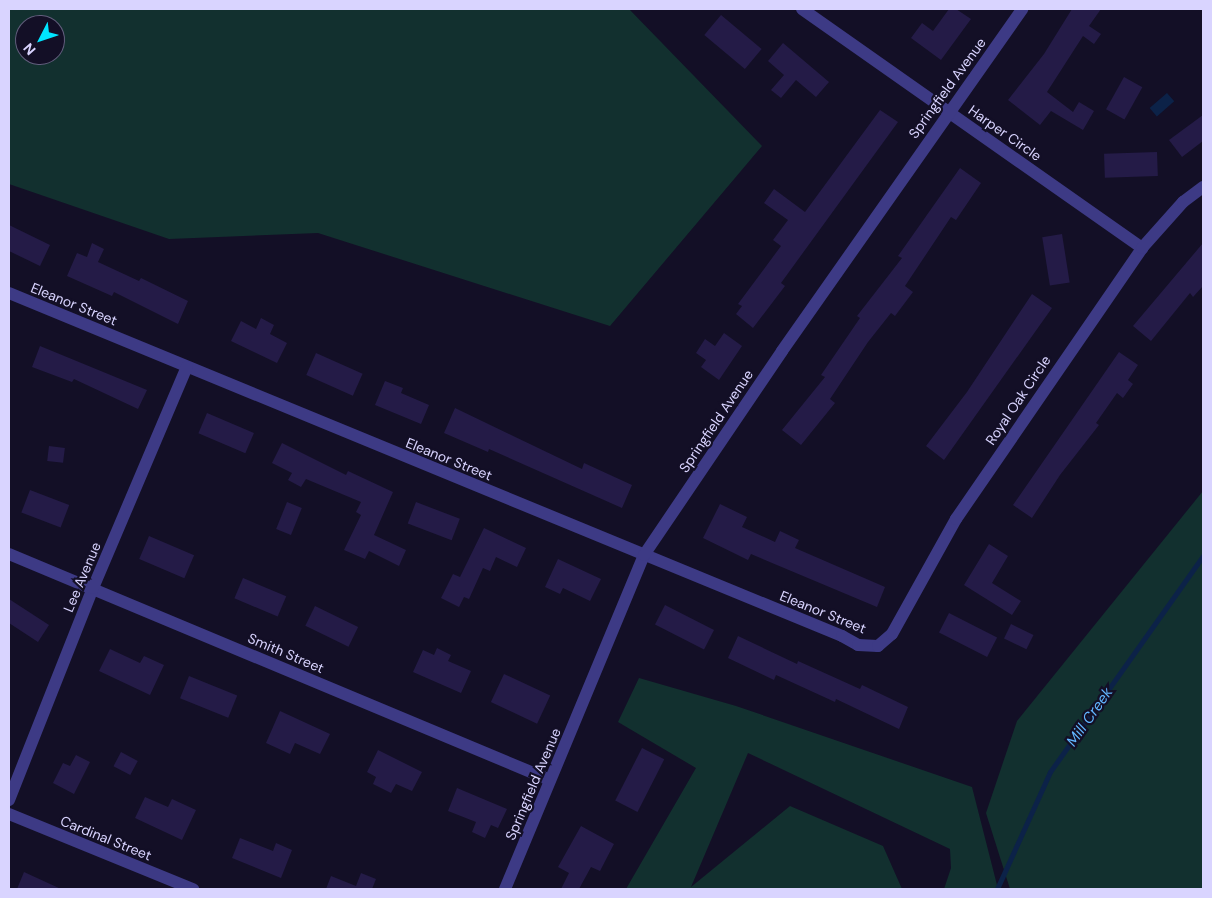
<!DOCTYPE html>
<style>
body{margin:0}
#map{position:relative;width:1212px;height:898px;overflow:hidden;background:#130f26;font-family:"DM Sans",sans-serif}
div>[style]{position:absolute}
.green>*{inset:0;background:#12302f}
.water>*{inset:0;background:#0c2248;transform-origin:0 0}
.stream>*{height:4.5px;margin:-2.25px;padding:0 2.25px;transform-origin:2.25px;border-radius:2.25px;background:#0c2248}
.building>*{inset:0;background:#241b47;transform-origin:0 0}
.minor>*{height:12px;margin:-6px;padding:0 6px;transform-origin:6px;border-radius:6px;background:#3d3a85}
span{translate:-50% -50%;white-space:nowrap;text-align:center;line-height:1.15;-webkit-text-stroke:4.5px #130f26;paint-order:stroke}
.street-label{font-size:14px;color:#d9d4ff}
.water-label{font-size:15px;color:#62b6ff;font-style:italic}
.frame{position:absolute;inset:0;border:10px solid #d9d4ff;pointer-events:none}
.north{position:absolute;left:15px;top:15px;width:50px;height:50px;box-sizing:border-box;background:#130f26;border:1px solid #625e7d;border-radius:50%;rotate:229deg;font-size:14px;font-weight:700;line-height:20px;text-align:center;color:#d9d4ff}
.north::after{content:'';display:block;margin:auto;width:18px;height:22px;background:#00e5ff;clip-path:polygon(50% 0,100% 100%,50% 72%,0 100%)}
</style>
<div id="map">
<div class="green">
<i style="clip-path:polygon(evenodd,9px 9px,629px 9px,762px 146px,610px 326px,318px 233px,169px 239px,9px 184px,9px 9px,25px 25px,55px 25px,55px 55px,25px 55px,25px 25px)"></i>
<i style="clip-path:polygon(1203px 491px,1203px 889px,1010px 889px,986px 813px,1017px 721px)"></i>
<i style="clip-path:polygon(639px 678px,736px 706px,972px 787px,998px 889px,944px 889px,951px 868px,950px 849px,748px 753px,691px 887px,790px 806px,883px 846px,902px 889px,626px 889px,696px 768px,618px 722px)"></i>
</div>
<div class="water">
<i style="left:1167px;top:93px;width:11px;height:23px;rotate:49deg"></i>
</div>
<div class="stream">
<i style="left:997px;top:889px;width:128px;rotate:-65.6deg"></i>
<i style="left:1050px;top:772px;width:265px;rotate:-54.7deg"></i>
</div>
<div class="building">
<i style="clip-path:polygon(949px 9px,956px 9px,971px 19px,941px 60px,911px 38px,922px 23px,933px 31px)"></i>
<i style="clip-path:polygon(1072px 9px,1101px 9px,1089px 26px,1101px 34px,1094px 44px,1083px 36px,1047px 92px,1073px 112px,1079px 102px,1094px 111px,1083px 130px,1051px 111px,1040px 125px,1008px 100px,1044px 54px)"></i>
<i style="left:721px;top:15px;width:53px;height:26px;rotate:40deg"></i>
<i style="clip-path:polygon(783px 43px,829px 82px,816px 97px,796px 80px,781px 98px,771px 90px,784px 75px,768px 61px)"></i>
<i style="left:1124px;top:77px;width:21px;height:37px;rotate:29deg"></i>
<i style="clip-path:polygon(880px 110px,898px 122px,781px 283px,785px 286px,753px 328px,736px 314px,742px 306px,738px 304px,781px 246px,773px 240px,788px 220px,764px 203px,774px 189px,805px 212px)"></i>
<i style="clip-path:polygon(1203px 115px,1203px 141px,1182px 157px,1169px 140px)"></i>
<i style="left:1157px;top:152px;width:24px;height:53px;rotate:88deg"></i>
<i style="clip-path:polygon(960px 168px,981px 183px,956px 220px,951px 217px,905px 286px,913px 292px,895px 316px,891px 313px,868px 342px,830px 399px,835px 403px,801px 445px,782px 430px,825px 377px,821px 375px,860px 318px,857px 316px,902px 258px,898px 256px)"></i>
<i style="clip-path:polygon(9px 225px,50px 245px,40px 266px,9px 251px)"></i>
<i style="left:1062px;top:234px;width:49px;height:20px;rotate:81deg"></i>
<i style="clip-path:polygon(92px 243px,104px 249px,98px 262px,139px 281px,141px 278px,188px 301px,178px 324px,114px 292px,112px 296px,67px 276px,77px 253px,87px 257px)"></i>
<i style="clip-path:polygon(1203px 243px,1203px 286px,1193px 297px,1190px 293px,1151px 341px,1133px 326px)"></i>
<i style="clip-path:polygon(1032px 294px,1052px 308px,944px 460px,926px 446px,967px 392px)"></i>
<i style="clip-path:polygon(261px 318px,274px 325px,270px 334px,287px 343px,277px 363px,231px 341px,241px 321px,256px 329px)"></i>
<i style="clip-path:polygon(724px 333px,742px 346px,719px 380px,701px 367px,706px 360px,696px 353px,705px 339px,715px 346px)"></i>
<i style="clip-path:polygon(40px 346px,147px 390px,138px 409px,74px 379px,72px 382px,32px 367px)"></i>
<i style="clip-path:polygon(1119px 352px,1138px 365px,1128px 380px,1133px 384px,1123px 398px,1117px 393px,1096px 423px,1099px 425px,1060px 475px,1032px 518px,1013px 505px)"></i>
<i style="left:316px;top:353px;width:51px;height:24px;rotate:24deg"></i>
<i style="clip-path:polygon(385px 381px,403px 388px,401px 393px,429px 405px,421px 424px,375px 405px)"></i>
<i style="clip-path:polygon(455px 408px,582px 469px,584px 463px,632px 485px,622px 508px,489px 449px,488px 452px,444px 433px)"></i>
<i style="left:207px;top:413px;width:51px;height:22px;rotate:23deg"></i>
<i style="clip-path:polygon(282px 443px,346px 475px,348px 471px,393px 492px,374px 535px,406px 550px,399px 566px,369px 551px,365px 559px,344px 550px,361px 515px,356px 512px,361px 502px,306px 479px,301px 487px,288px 480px,292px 473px,272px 463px)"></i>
<i style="left:49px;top:446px;width:16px;height:15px;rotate:7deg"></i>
<i style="left:30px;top:490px;width:42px;height:24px;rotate:21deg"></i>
<i style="left:287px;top:502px;width:16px;height:29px;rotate:22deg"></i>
<i style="left:416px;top:502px;width:47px;height:23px;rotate:21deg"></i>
<i style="clip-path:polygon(720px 504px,747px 517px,742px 527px,775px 542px,780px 531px,799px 540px,795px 548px,885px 587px,877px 607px,751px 554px,748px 560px,703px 538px)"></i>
<i style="clip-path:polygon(484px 528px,526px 548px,517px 567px,496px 557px,490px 571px,483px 568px,469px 599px,464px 597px,459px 607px,441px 598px,453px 574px,460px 577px)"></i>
<i style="left:149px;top:536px;width:49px;height:25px;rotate:23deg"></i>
<i style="clip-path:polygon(989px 544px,1008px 556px,992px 583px,1021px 601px,1012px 615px,964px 585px)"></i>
<i style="clip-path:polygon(558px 559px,601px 579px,590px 601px,563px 588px,560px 594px,545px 587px)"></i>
<i style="left:243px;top:578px;width:47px;height:22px;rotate:23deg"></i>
<i style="clip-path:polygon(9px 599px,49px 625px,38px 642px,9px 623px)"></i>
<i style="left:665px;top:605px;width:55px;height:22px;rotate:27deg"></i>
<i style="left:315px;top:606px;width:48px;height:22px;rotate:26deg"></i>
<i style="left:949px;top:613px;width:54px;height:22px;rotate:27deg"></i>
<i style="left:1011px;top:624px;width:25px;height:16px;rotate:26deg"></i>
<i style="clip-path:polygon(738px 636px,797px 664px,798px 661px,860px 689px,862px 685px,908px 707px,899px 729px,836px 699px,835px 702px,776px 675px,774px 680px,728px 658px)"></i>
<i style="clip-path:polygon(437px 648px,451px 655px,448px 661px,471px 671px,461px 693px,413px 672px,423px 650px,434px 655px)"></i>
<i style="clip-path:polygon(110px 649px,140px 663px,144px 656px,164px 665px,150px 695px,99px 671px)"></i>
<i style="left:504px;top:674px;width:51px;height:31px;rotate:25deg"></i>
<i style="left:189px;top:676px;width:52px;height:24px;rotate:22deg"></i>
<i style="clip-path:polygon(280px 711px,330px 734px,320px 754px,295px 743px,290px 754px,266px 743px)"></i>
<i style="left:642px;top:748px;width:25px;height:59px;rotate:27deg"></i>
<i style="clip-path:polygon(378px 750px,422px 772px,412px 791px,396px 784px,391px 793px,373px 784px,376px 777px,367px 772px)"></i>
<i style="left:121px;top:752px;width:19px;height:16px;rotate:28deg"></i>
<i style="clip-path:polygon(76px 755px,90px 762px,74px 794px,53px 783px,63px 763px,70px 766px)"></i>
<i style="clip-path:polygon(457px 788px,507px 809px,498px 828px,491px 825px,485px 838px,472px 832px,476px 822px,448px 811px)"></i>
<i style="clip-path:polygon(145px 797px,168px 807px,172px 799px,196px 810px,182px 840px,135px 818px)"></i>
<i style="clip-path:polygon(581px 826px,614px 844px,600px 871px,591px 867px,579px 889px,561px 889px,569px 873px,558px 867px)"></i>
<i style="clip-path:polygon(240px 838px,273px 851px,276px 843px,292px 850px,281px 878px,232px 858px)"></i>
<i style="clip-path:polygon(24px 872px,61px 889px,17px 889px)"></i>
<i style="clip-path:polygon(361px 873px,376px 879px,372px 889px,326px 889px,331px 876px,356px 886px)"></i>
</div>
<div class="minor">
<i style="left:802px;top:9px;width:416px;rotate:35.1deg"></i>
<i style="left:9px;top:293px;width:901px;rotate:22.38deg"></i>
<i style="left:842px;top:636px;width:18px;rotate:29deg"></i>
<i style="left:858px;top:645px;width:20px;rotate:3deg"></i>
<i style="left:878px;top:646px;width:18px;rotate:-41deg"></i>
<i style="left:892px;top:634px;width:132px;rotate:-60.9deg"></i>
<i style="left:956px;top:519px;width:329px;rotate:-55.5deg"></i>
<i style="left:1142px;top:248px;width:62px;rotate:-48.3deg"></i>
<i style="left:1183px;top:202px;width:25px;rotate:-37deg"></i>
<i style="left:9px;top:554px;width:586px;rotate:22.67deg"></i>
<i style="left:9px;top:800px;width:228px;rotate:-68.4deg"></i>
<i style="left:93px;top:588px;width:240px;rotate:-67deg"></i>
<i style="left:9px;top:814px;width:199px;rotate:22.2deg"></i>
<i style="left:505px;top:889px;width:362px;rotate:-67.4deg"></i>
<i style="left:644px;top:555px;width:246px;rotate:-55.9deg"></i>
<i style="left:782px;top:351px;width:418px;rotate:-54.9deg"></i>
</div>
<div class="street-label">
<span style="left:947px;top:88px;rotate:-54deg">Springfield Avenue</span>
<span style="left:1005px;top:133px;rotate:35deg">Harper Circle</span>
<span style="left:74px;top:304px;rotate:22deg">Eleanor Street</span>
<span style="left:1018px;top:400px;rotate:-56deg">Royal Oak Circle</span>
<span style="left:716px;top:421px;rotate:-56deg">Springfield Avenue</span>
<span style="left:449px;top:459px;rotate:22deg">Eleanor Street</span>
<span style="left:82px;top:577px;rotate:-67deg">Lee Avenue</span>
<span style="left:823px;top:612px;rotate:22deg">Eleanor Street</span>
<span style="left:286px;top:653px;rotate:23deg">Smith Street</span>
<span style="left:533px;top:784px;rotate:-67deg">Springfield Avenue</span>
<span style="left:106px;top:838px;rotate:22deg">Cardinal Street</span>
</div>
<div class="water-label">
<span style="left:1090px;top:717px;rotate:-55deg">Mill Creek</span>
</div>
<div class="frame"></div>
<div class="north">N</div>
</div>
